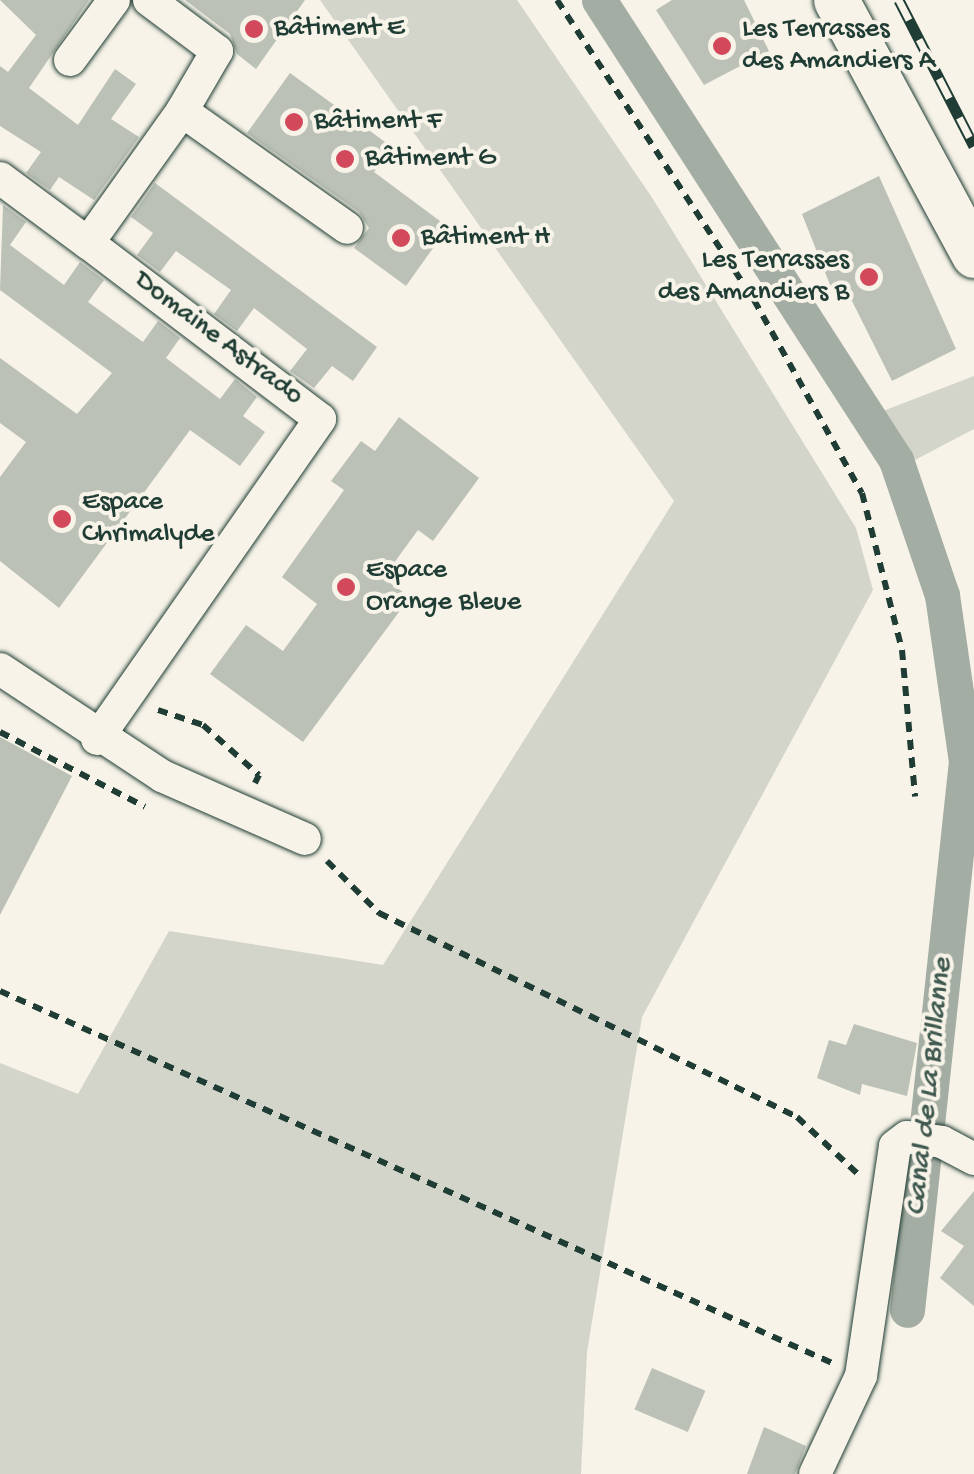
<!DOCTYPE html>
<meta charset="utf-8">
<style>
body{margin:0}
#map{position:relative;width:974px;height:1474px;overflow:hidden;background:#f7f3e8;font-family:"Gochi Hand",sans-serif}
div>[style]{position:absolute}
.green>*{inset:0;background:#d3d5ca}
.canal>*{height:35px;margin:-17.5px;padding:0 17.5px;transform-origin:17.5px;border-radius:17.5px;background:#a4ada3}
.building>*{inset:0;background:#bbc1b6;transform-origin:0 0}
.path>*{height:6px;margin-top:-3px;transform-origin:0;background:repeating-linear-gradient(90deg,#1f3d34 0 10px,transparent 0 18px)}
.roads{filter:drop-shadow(0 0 2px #1f3d34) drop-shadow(0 0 2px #1f3d34)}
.street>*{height:32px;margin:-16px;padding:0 16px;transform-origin:16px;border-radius:16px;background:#f7f3e8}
.secondary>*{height:45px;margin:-22.5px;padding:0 22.5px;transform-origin:22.5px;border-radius:22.5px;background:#f7f3e8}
.rail>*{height:11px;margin-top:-5.5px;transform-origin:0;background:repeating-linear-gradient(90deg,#f7f3e8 0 22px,#1f3d34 0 44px);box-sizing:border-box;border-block:2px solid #1f3d34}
.dots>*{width:28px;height:28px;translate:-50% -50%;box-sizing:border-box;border:5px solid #f7f3e8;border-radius:50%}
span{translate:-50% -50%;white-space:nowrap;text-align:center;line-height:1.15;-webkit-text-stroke:8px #f7f3e8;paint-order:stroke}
.poi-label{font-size:28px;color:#1f3d34}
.left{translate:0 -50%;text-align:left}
.right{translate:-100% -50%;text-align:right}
.street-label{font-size:28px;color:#1f3d34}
.water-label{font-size:30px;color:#405950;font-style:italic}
</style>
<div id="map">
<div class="green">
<i style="clip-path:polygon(320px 0,517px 0,651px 196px,856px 528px,873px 590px,642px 1017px,587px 1352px,581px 1474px,0 1474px,0 1063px,78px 1094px,169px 931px,383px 965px,674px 501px)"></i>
<i style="clip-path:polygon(974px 376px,974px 429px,911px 462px,883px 411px)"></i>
</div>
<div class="canal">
<i style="left:599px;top:0;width:548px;rotate:57.15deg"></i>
<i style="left:896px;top:460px;width:143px;rotate:71.2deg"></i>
<i style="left:942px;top:595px;width:168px;rotate:81.8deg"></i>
<i style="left:966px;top:761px;width:552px;rotate:96.13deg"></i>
</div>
<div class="building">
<i style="clip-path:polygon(0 0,89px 0,29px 88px,78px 125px,115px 69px,136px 84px,111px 119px,139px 137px,94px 200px,59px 177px,50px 190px,26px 173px,41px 152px,0 126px,0 66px,8px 72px,36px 35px)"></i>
<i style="clip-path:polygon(185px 0,305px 0,256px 69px,237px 54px,230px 34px)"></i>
<i style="clip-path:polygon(672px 0,744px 0,769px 51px,704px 85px,656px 10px)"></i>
<i style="clip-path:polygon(290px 73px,392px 147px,374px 172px,448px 227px,406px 286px,354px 248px,369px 228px,359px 212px,247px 133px)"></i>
<i style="clip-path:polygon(879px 176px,956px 349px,892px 381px,846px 289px,834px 295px,802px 214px)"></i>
<i style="clip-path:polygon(155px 183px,377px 347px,353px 381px,332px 366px,314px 388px,290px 371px,307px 349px,254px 308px,237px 331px,214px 314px,231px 290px,176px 251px,160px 272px,137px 255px,153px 233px,131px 217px)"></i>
<i style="clip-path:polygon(3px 205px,26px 222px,10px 245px,64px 285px,80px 262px,104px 280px,88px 302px,143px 342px,158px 321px,180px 338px,166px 358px,220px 399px,235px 379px,257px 397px,243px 416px,265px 432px,240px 466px,190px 430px,59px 608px,0 561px,0 477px,26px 442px,0 423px,0 358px,77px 414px,112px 373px,0 290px)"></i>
<i style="clip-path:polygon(399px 417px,479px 478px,433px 541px,418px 530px,383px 578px,410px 597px,303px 742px,210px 674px,246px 625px,283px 651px,317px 604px,282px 577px,344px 490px,331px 481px,361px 441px,375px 451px)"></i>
<i style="clip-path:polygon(0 737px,72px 776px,0 915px)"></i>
<i style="clip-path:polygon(854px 1024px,917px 1043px,907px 1096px,862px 1084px,860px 1095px,817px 1078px,829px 1040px,846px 1045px)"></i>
<i style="clip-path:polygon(974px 1191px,974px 1306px,940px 1278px,964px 1246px,941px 1231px)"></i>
<i style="left:652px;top:1368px;width:58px;height:45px;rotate:23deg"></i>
<i style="clip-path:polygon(764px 1427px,806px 1446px,795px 1474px,747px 1474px)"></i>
</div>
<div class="path">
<i style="left:557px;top:0;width:359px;rotate:56.7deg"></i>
<i style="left:754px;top:300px;width:221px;rotate:60.8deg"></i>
<i style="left:862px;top:493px;width:162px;rotate:75.7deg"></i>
<i style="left:902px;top:650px;width:147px;rotate:84.9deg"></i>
<i style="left:158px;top:710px;width:47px;rotate:18.4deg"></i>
<i style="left:203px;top:725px;width:75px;rotate:41.8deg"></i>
<i style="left:259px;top:775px;width:9px;rotate:117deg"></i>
<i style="left:0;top:732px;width:163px;rotate:27.3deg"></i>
<i style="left:327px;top:861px;width:74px;rotate:45deg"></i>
<i style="left:379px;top:913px;width:465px;rotate:26deg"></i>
<i style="left:797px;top:1117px;width:83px;rotate:43.1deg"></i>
<i style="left:0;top:991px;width:911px;rotate:24.09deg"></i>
</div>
<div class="roads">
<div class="street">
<i style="left:149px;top:0;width:85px;rotate:36.9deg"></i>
<i style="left:217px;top:51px;width:69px;rotate:120.3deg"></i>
<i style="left:70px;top:60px;width:74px;rotate:-53.7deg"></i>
<i style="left:0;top:178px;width:109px;rotate:36.5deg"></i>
<i style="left:0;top:669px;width:194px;rotate:33.4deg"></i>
<i style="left:162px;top:776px;width:156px;rotate:23.8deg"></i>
<i style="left:97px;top:739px;width:390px;rotate:-55.1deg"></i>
<i style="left:320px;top:419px;width:291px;rotate:-142.8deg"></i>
<i style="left:88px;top:243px;width:162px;rotate:-54.5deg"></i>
<i style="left:182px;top:111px;width:202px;rotate:35.3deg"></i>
<i style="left:815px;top:1474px;width:108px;rotate:-64.9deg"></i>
<i style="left:861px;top:1376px;width:232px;rotate:-81.6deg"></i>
<i style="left:895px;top:1146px;width:15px;rotate:-37deg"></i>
<i style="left:907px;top:1137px;width:35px;rotate:8deg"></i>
<i style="left:942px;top:1142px;width:36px;rotate:28deg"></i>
</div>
<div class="secondary">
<i style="left:836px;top:0;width:290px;rotate:61.6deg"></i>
</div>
</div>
<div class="rail">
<i style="left:899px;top:0;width:164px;rotate:62.8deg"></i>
</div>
<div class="dots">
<i style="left:254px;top:29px;background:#d1495b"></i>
<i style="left:722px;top:46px;background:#d1495b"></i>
<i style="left:294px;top:122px;background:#d1495b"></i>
<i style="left:345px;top:159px;background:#d1495b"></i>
<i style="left:401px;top:238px;background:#d1495b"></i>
<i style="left:869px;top:277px;background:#d1495b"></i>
<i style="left:62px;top:519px;background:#d1495b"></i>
<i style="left:346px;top:587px;background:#d1495b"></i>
</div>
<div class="poi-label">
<span class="left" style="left:274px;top:29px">Bâtiment E</span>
<span class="left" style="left:742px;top:46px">Les Terrasses<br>des Amandiers A</span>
<span class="left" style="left:314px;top:122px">Bâtiment F</span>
<span class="left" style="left:365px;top:159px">Bâtiment G</span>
<span class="left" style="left:421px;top:238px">Bâtiment H</span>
<span class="right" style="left:849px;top:277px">Les Terrasses<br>des Amandiers B</span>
<span class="left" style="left:82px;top:519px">Espace<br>Chrimalyde</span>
<span class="left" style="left:366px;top:587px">Espace<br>Orange Bleue</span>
</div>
<div class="street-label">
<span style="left:218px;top:339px;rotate:37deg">Domaine Astrado</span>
</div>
<div class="water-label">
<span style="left:931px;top:1087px;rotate:-84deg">Canal de La Brillanne</span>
</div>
</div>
